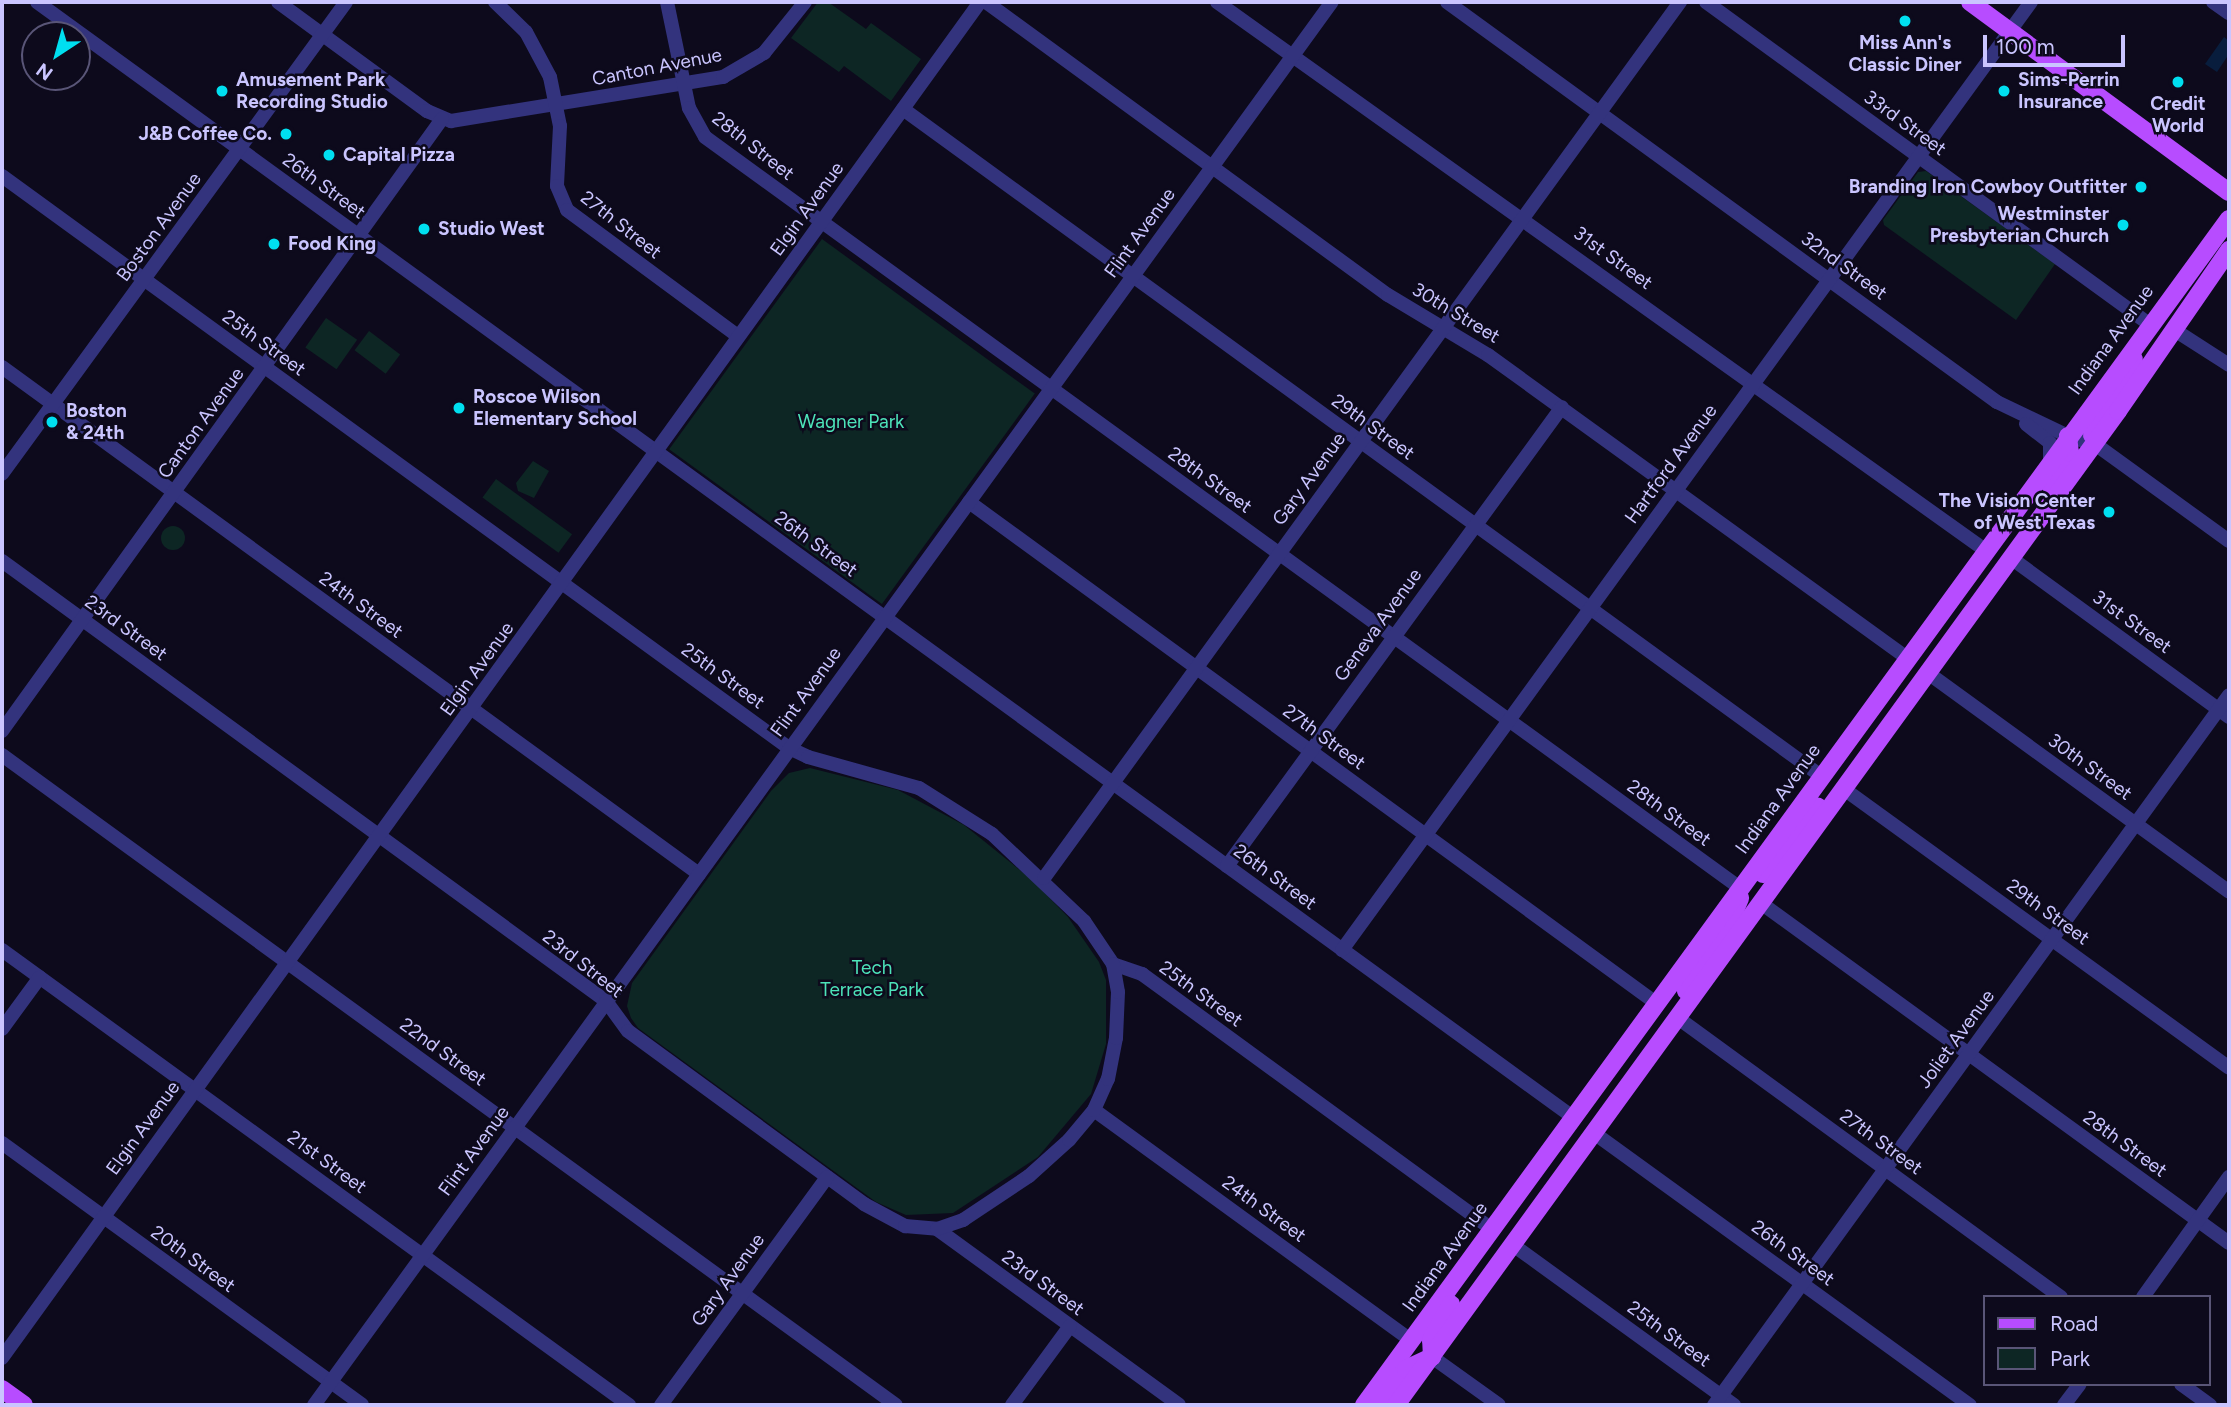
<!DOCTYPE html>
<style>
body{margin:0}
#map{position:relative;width:2231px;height:1407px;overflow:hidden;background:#0d0a1c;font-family:Figtree,sans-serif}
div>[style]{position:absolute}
.green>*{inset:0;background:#0d2624;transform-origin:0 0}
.round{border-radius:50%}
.water>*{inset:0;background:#081d3d}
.minor>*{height:14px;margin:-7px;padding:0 7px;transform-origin:7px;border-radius:7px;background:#33337d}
.major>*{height:18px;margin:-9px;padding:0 9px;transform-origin:9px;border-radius:9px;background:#b74cff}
.dots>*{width:19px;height:19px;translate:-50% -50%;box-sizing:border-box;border:4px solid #0d0a1c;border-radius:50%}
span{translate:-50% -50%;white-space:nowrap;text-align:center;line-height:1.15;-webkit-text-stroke:5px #0d0a1c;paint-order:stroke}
.poi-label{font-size:19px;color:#cac5ff;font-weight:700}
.left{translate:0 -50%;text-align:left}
.right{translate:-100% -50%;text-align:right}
.street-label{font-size:19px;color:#cac5ff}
.park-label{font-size:19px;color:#4de3b9}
.frame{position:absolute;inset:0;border:4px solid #cac5ff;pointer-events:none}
.legend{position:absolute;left:1983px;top:1295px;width:228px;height:91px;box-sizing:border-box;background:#0d0a1c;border:2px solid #595577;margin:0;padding:9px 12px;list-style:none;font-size:21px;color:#cac5ff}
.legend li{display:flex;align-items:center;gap:14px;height:35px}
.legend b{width:35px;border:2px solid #595577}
.north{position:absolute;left:21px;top:21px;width:70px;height:70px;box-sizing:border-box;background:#0d0a1c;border:2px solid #595577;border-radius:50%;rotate:216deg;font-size:19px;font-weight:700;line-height:28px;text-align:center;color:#cac5ff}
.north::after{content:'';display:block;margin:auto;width:24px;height:32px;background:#00dff0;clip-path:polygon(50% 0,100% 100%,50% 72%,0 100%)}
.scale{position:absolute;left:1983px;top:35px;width:142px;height:32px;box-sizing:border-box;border:4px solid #cac5ff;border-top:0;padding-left:9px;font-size:21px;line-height:24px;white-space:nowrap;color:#cac5ff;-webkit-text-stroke:5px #0d0a1c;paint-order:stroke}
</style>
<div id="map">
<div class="green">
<i style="clip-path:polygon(818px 2px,828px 2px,866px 29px,871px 23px,921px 59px,891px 101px,844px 66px,839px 72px,791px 38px)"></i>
<i style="clip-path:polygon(1926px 171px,2055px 264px,2016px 320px,1884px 225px,1883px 220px,1918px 172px)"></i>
<i style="left:822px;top:239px;width:263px;height:260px;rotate:36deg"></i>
<i style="left:326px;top:318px;width:38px;height:36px;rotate:35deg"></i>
<i style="left:369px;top:331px;width:39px;height:24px;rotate:37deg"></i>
<i style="clip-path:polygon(533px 461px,549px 471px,534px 498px,518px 491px,516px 483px)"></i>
<i style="left:496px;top:479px;width:94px;height:23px;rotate:36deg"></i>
<i class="round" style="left:161px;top:526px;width:24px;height:24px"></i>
<i style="clip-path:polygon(810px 768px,898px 790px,964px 825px,1031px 879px,1068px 917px,1099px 962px,1106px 980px,1106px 1044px,1091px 1094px,1038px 1157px,953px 1213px,906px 1215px,876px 1202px,638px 1028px,631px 1018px,627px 1006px,632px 983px,771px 791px,789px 773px)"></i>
</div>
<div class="water">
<i style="clip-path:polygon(2224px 37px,2229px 41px,2229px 54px,2217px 72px,2205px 64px)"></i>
</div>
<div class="minor">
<i style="left:37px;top:2px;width:1898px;rotate:35.98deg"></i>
<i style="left:278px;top:2px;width:185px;rotate:36.2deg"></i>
<i style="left:427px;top:111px;width:26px;rotate:23deg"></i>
<i style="left:451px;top:121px;width:276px;rotate:-9.2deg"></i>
<i style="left:723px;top:77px;width:48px;rotate:-30.3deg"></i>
<i style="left:764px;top:53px;width:65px;rotate:-51.2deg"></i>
<i style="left:495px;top:2px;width:43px;rotate:44.1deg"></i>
<i style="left:526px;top:32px;width:51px;rotate:61.9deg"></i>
<i style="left:550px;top:77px;width:50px;rotate:78.5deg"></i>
<i style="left:560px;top:126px;width:60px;rotate:92.9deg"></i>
<i style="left:557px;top:186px;width:26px;rotate:67deg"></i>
<i style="left:567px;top:210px;width:212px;rotate:36.4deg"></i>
<i style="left:667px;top:2px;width:108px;rotate:78.3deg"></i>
<i style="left:689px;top:108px;width:33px;rotate:61deg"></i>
<i style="left:705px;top:137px;width:1279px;rotate:35.96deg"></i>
<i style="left:986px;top:2px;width:497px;rotate:36.1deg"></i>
<i style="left:1388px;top:295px;width:117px;rotate:31deg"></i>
<i style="left:1488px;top:355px;width:517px;rotate:35.87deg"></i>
<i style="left:1217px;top:2px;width:943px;rotate:35.51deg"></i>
<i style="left:1447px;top:2px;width:680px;rotate:36.03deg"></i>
<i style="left:1997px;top:402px;width:79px;rotate:25.6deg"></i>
<i style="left:2068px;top:436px;width:28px;rotate:17deg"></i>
<i style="left:2095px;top:444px;width:165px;rotate:35.9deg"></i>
<i style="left:1706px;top:2px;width:548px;rotate:36.01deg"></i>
<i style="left:2213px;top:2px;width:19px;rotate:35deg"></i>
<i style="left:903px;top:109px;width:1135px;rotate:36deg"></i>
<i style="left:2px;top:176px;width:973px;rotate:36.01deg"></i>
<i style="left:789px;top:748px;width:21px;rotate:25deg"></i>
<i style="left:808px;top:757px;width:115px;rotate:15.6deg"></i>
<i style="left:919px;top:788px;width:86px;rotate:32.2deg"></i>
<i style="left:992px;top:834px;width:127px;rotate:43.4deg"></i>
<i style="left:1084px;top:921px;width:52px;rotate:56deg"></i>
<i style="left:1113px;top:964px;width:31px;rotate:19deg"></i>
<i style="left:1142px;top:974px;width:433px;rotate:36.1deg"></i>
<i style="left:2173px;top:329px;width:67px;rotate:32.7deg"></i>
<i style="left:2px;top:367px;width:862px;rotate:36.03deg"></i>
<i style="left:2026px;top:424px;width:31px;rotate:38deg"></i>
<i style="left:2050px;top:443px;width:17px;rotate:90deg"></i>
<i style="left:2px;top:474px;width:584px;rotate:-53.91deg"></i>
<i style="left:969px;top:502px;width:850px;rotate:36.1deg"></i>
<i style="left:2011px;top:558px;width:270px;rotate:36.1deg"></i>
<i style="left:2px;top:561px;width:747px;rotate:36.07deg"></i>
<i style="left:606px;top:1001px;width:37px;rotate:54deg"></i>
<i style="left:628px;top:1031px;width:293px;rotate:36.2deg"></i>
<i style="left:864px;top:1204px;width:47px;rotate:28.2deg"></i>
<i style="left:905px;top:1226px;width:32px;rotate:5deg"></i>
<i style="left:937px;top:1229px;width:299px;rotate:36deg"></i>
<i style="left:1928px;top:673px;width:372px;rotate:36deg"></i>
<i style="left:2px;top:731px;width:754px;rotate:-54.29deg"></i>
<i style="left:2px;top:755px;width:1105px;rotate:36.02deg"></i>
<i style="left:1844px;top:789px;width:475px;rotate:35.9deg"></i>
<i style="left:1227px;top:866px;width:568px;rotate:-53.88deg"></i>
<i style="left:1044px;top:878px;width:1083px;rotate:-54.02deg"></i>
<i style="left:1761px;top:903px;width:578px;rotate:36deg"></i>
<i style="left:2px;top:950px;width:775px;rotate:35.97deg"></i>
<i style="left:1342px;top:950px;width:1172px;rotate:-53.99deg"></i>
<i style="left:1678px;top:1018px;width:474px;rotate:36.1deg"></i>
<i style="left:2px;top:1029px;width:64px;rotate:-53.8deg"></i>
<i style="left:1094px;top:1110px;width:392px;rotate:36deg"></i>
<i style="left:1594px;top:1133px;width:464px;rotate:35.9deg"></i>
<i style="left:2px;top:1143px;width:445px;rotate:36deg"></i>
<i style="left:937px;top:1229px;width:28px;rotate:-19deg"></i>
<i style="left:963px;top:1220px;width:79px;rotate:-33.7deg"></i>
<i style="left:1029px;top:1176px;width:54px;rotate:-42deg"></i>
<i style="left:1069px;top:1140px;width:39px;rotate:-50deg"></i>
<i style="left:1094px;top:1110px;width:34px;rotate:-66deg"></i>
<i style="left:1108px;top:1079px;width:42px;rotate:-79deg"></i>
<i style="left:1116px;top:1038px;width:46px;rotate:-87.5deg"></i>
<i style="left:1118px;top:992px;width:28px;rotate:-100deg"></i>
<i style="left:1513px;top:1245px;width:273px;rotate:35.9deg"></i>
<i style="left:2143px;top:1297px;width:148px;rotate:-54.4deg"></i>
<i style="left:1432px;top:1357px;width:82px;rotate:35.6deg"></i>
<i style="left:2px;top:1358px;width:1672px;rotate:-54.2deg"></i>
<i style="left:2181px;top:1384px;width:36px;rotate:36deg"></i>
<i style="left:314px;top:1405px;width:1733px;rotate:-54.04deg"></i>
<i style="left:661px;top:1405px;width:282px;rotate:-53.9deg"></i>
<i style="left:1012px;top:1405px;width:98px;rotate:-53.7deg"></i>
<i style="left:1714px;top:1405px;width:877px;rotate:-54.04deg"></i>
<i style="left:2064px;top:1405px;width:26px;rotate:-53deg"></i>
</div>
<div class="major">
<i style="left:1970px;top:2px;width:321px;rotate:36.3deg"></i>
<i style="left:2092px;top:435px;width:10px;rotate:-79deg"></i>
<i style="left:2094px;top:425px;width:77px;rotate:-58.8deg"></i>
<i style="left:2050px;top:485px;width:38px;rotate:-58deg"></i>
<i style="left:2070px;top:453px;width:17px;rotate:-97deg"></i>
<i style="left:1763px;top:874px;width:87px;rotate:-51deg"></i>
<i style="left:1686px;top:991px;width:82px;rotate:-57.5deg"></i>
<i style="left:1730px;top:922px;width:26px;rotate:-67deg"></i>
<i style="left:2px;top:1389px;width:27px;rotate:36deg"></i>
<i style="left:1364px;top:1405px;width:1468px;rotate:-53.9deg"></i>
<i style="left:1378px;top:1405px;width:46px;rotate:-52.1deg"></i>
<i style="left:1406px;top:1369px;width:29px;rotate:-25deg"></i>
<i style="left:1432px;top:1357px;width:17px;rotate:-93deg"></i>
<i style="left:1431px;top:1340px;width:41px;rotate:-60.9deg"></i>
<i style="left:1396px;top:1405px;width:1229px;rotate:-54.01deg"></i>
<i style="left:2118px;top:411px;width:196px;rotate:-55.4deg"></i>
</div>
<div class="dots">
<i style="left:1905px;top:21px;background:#00dff0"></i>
<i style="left:2178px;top:82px;background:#00dff0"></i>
<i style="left:222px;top:91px;background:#00dff0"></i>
<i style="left:2004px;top:91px;background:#00dff0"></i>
<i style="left:286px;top:134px;background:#00dff0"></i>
<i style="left:329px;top:155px;background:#00dff0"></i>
<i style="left:2141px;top:187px;background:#00dff0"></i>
<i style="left:2123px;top:225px;background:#00dff0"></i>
<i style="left:424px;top:229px;background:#00dff0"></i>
<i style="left:274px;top:244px;background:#00dff0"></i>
<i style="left:459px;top:408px;background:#00dff0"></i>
<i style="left:52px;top:422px;background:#00dff0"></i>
<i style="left:2109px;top:512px;background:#00dff0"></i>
</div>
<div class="poi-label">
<span style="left:1905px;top:54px">Miss Ann's<br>Classic Diner</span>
<span class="left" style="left:236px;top:91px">Amusement Park<br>Recording Studio</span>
<span class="left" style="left:2018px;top:91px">Sims-Perrin<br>Insurance</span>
<span style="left:2178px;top:115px">Credit<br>World</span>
<span class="right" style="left:272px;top:134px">J&amp;B Coffee Co.</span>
<span class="left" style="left:343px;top:155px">Capital Pizza</span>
<span class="right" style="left:2127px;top:187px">Branding Iron Cowboy Outfitter</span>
<span class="right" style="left:2109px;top:225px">Westminster<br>Presbyterian Church</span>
<span class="left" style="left:438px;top:229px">Studio West</span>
<span class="left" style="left:288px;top:244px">Food King</span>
<span class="left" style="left:473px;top:408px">Roscoe Wilson<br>Elementary School</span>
<span class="left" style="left:66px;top:422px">Boston<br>&amp; 24th</span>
<span class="right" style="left:2095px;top:512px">The Vision Center<br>of West Texas</span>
</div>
<div class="street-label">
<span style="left:657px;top:67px;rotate:-11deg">Canton Avenue</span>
<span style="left:1905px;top:123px;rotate:36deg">33rd Street</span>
<span style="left:753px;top:146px;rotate:38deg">28th Street</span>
<span style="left:324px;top:186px;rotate:36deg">26th Street</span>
<span style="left:807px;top:209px;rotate:-54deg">Elgin Avenue</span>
<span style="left:621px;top:225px;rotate:38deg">27th Street</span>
<span style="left:159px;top:227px;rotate:-54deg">Boston Avenue</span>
<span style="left:1140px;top:233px;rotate:-54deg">Flint Avenue</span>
<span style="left:1613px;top:258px;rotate:36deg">31st Street</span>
<span style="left:1844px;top:266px;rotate:36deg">32nd Street</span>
<span style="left:1456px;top:313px;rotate:31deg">30th Street</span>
<span style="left:2111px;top:340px;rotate:-54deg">Indiana Avenue</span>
<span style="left:264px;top:343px;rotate:36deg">25th Street</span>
<span style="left:201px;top:423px;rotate:-54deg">Canton Avenue</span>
<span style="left:1373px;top:427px;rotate:36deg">29th Street</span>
<span style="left:1671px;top:464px;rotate:-54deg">Hartford Avenue</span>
<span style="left:1309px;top:479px;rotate:-54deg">Gary Avenue</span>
<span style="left:1210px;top:480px;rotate:36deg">28th Street</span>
<span style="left:816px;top:544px;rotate:36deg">26th Street</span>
<span style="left:361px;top:605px;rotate:36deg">24th Street</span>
<span style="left:2132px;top:622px;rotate:36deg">31st Street</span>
<span style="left:1378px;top:625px;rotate:-54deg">Geneva Avenue</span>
<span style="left:126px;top:628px;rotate:36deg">23rd Street</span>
<span style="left:477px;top:669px;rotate:-54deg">Elgin Avenue</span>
<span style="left:723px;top:676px;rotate:36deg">25th Street</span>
<span style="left:806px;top:692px;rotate:-54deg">Flint Avenue</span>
<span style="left:1324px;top:737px;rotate:36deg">27th Street</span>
<span style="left:2090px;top:767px;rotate:36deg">30th Street</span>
<span style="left:1778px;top:799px;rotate:-54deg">Indiana Avenue</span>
<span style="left:1669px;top:813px;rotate:36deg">28th Street</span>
<span style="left:1275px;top:877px;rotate:36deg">26th Street</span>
<span style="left:2048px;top:912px;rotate:36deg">29th Street</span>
<span style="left:583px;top:964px;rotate:38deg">23rd Street</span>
<span style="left:1201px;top:994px;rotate:36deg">25th Street</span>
<span style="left:1956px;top:1039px;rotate:-54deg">Joliet Avenue</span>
<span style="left:443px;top:1052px;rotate:36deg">22nd Street</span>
<span style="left:143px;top:1128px;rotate:-54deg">Elgin Avenue</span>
<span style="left:1881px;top:1142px;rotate:36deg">27th Street</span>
<span style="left:2125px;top:1144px;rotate:36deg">28th Street</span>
<span style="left:474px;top:1151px;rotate:-54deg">Flint Avenue</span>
<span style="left:327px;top:1162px;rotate:36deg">21st Street</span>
<span style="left:1264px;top:1209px;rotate:36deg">24th Street</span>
<span style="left:1793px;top:1253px;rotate:36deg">26th Street</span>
<span style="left:1445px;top:1257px;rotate:-54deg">Indiana Avenue</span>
<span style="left:193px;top:1259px;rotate:36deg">20th Street</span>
<span style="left:728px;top:1280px;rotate:-54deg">Gary Avenue</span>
<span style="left:1043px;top:1283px;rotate:36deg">23rd Street</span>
<span style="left:1669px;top:1334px;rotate:36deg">25th Street</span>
</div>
<div class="park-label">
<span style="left:851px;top:422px">Wagner Park</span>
<span style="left:872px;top:979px">Tech<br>Terrace Park</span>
</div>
<div class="frame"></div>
<ul class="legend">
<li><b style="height:9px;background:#b74cff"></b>Road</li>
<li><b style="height:19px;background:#0d2624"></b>Park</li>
</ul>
<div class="north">N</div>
<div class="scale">100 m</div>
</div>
